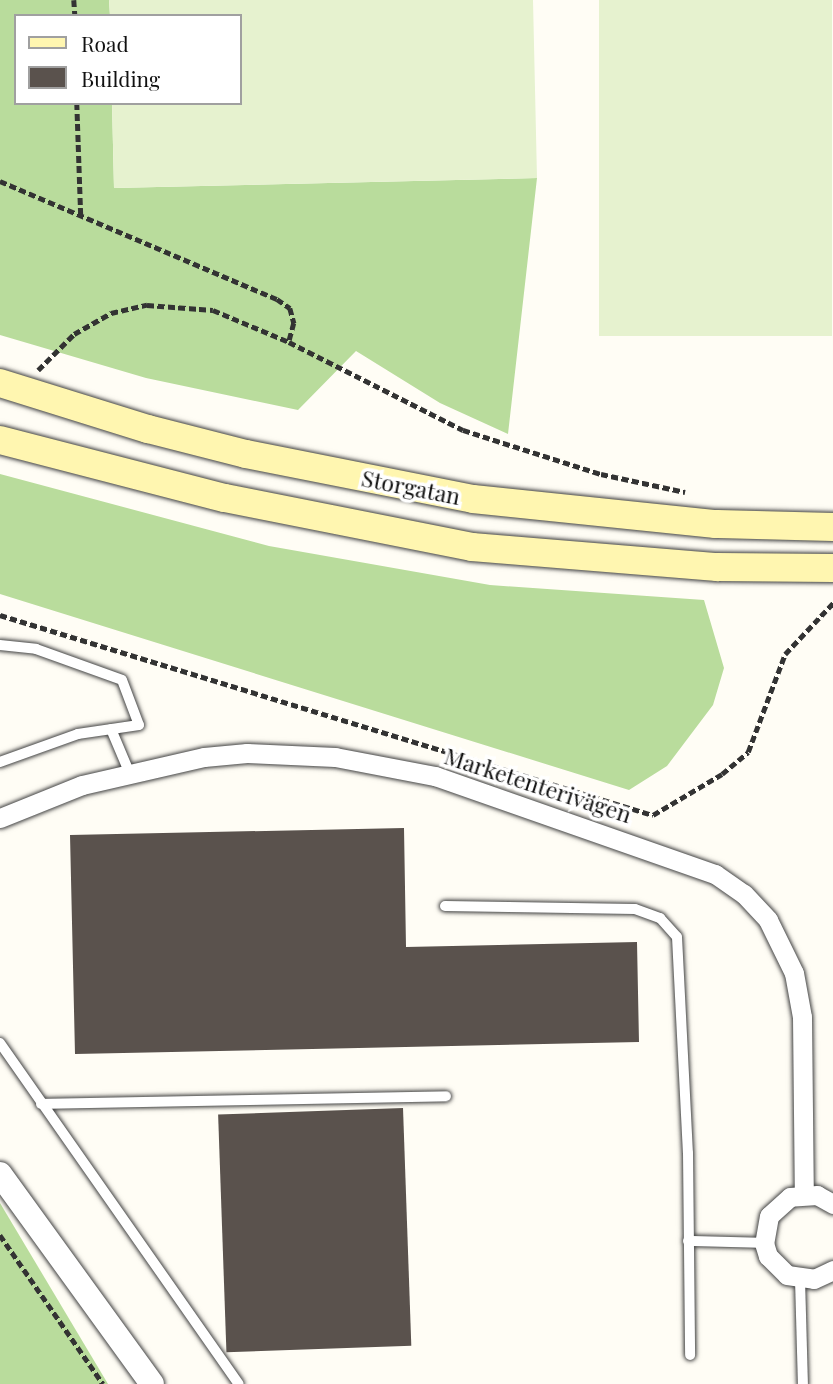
<!DOCTYPE html>
<meta charset="utf-8">
<style>
body{margin:0}
#map{position:relative;width:833px;height:1384px;overflow:hidden;background:#fffdf5;font-family:"Playfair Display",serif}
div>[style]{position:absolute}
.forest>*{inset:0;background:#b9dc9c}
.pitch>*{inset:0;background:#e6f2cf;transform-origin:0 0}
.building>*{inset:0;background:#5a524d;transform-origin:0 0}
.path>*{height:4.5px;margin-top:-2.25px;transform-origin:0;background:repeating-linear-gradient(90deg,#333 0 7px,transparent 0 10.5px)}
.roads{filter:drop-shadow(0 0 2px #444) drop-shadow(0 0 2px #444)}
.service>*{height:10px;margin:-5px;padding:0 5px;transform-origin:5px;border-radius:5px;background:#fff}
.minor>*{height:19px;margin:-9.5px;padding:0 9.5px;transform-origin:9.5px;border-radius:9.5px;background:#fff}
.tertiary>*{height:24px;margin:-12px;padding:0 12px;transform-origin:12px;border-radius:12px;background:#fff}
.secondary>*{height:28px;margin:-14px;padding:0 14px;transform-origin:14px;border-radius:14px;background:#fff6b0}
span{translate:-50% -50%;white-space:nowrap;text-align:center;line-height:1.15;-webkit-text-stroke:7px #fff;paint-order:stroke}
.street-label{font-size:23px;color:#111}
.legend{position:absolute;left:14px;top:14px;width:228px;height:91px;box-sizing:border-box;background:#fff;border:2px solid #a0a0a0;margin:0;padding:9px 12px;list-style:none;font-size:21px;color:#111}
.legend li{display:flex;align-items:center;gap:14px;height:35px}
.legend b{width:35px;border:2px solid #a0a0a0}
</style>
<div id="map">
<div class="forest">
<i style="clip-path:polygon(0 0,109px 0,110px 16px,16px 16px,16px 103px,112px 103px,114px 188px,537px 178px,508px 434px,440px 403px,356px 351px,298px 410px,146px 378px,0 335px)"></i>
<i style="clip-path:polygon(0 474px,269px 546px,490px 585px,704px 600px,724px 668px,713px 705px,667px 766px,629px 790px,0 594px)"></i>
<i style="clip-path:polygon(0 1203px,108px 1384px,0 1384px)"></i>
</div>
<div class="pitch">
<i style="clip-path:polygon(109px 0,533px 0,537px 178px,114px 188px,112px 103px,240px 103px,240px 16px,110px 16px)"></i>
<i style="left:599px;top:0;width:233px;height:336px"></i>
</div>
<div class="building">
<i style="clip-path:polygon(404px 828px,406px 947px,637px 942px,639px 1042px,75px 1054px,70px 835px)"></i>
<i style="left:403px;top:1108px;width:238px;height:185px;rotate:88deg"></i>
</div>
<div class="path">
<i style="left:74px;top:0;width:16px;rotate:86deg"></i>
<i style="left:77px;top:103px;width:113px;rotate:88deg"></i>
<i style="left:0;top:181px;width:301px;rotate:23.1deg"></i>
<i style="left:277px;top:299px;width:16px;rotate:35deg"></i>
<i style="left:290px;top:308px;width:16px;rotate:75deg"></i>
<i style="left:294px;top:323px;width:20px;rotate:105deg"></i>
<i style="left:38px;top:370px;width:51px;rotate:-45deg"></i>
<i style="left:74px;top:334px;width:43px;rotate:-29.6deg"></i>
<i style="left:111px;top:313px;width:37px;rotate:-13deg"></i>
<i style="left:147px;top:305px;width:66px;rotate:4.3deg"></i>
<i style="left:213px;top:310px;width:82px;rotate:22.8deg"></i>
<i style="left:289px;top:342px;width:195px;rotate:26.8deg"></i>
<i style="left:463px;top:430px;width:145px;rotate:17.7deg"></i>
<i style="left:601px;top:474px;width:86px;rotate:12.1deg"></i>
<i style="left:0;top:615px;width:683px;rotate:17.03deg"></i>
<i style="left:653px;top:815px;width:80px;rotate:-30.7deg"></i>
<i style="left:722px;top:774px;width:34px;rotate:-40deg"></i>
<i style="left:748px;top:752px;width:105px;rotate:-69.3deg"></i>
<i style="left:785px;top:654px;width:70px;rotate:-46.7deg"></i>
<i style="left:0;top:1235px;width:181px;rotate:55.3deg"></i>
</div>
<div class="roads">
<div class="service">
<i style="left:0;top:645px;width:36px;rotate:6deg"></i>
<i style="left:36px;top:649px;width:91px;rotate:19.8deg"></i>
<i style="left:122px;top:680px;width:48px;rotate:69.3deg"></i>
<i style="left:139px;top:725px;width:62px;rotate:171.6deg"></i>
<i style="left:78px;top:734px;width:83px;rotate:160.3deg"></i>
<i style="left:111px;top:729px;width:49px;rotate:67.1deg"></i>
<i style="left:445px;top:906px;width:190px;rotate:0.9deg"></i>
<i style="left:635px;top:909px;width:27px;rotate:20deg"></i>
<i style="left:660px;top:918px;width:25px;rotate:48deg"></i>
<i style="left:677px;top:937px;width:216px;rotate:87.1deg"></i>
<i style="left:688px;top:1153px;width:202px;rotate:89.4deg"></i>
<i style="left:0;top:1043px;width:416px;rotate:55deg"></i>
<i style="left:41px;top:1104px;width:405px;rotate:-1.1deg"></i>
<i style="left:688px;top:1241px;width:76px;rotate:1.5deg"></i>
<i style="left:800px;top:1279px;width:105px;rotate:88.4deg"></i>
</div>
<div class="minor">
<i style="left:0;top:818px;width:88px;rotate:-21.9deg"></i>
<i style="left:82px;top:785px;width:125px;rotate:-12.9deg"></i>
<i style="left:204px;top:757px;width:43px;rotate:-5.3deg"></i>
<i style="left:247px;top:753px;width:88px;rotate:2.6deg"></i>
<i style="left:335px;top:757px;width:102px;rotate:10.8deg"></i>
<i style="left:435px;top:776px;width:297px;rotate:19.3deg"></i>
<i style="left:715px;top:874px;width:35px;rotate:35deg"></i>
<i style="left:744px;top:894px;width:35px;rotate:47deg"></i>
<i style="left:768px;top:920px;width:59px;rotate:63.9deg"></i>
<i style="left:794px;top:973px;width:45px;rotate:79.7deg"></i>
<i style="left:802px;top:1017px;width:177px;rotate:89.4deg"></i>
<i style="left:833px;top:1204px;width:18px;rotate:-151deg"></i>
<i style="left:817px;top:1195px;width:27px;rotate:176deg"></i>
<i style="left:790px;top:1197px;width:28px;rotate:138deg"></i>
<i style="left:769px;top:1216px;width:27px;rotate:100deg"></i>
<i style="left:764px;top:1243px;width:14px;rotate:73deg"></i>
<i style="left:768px;top:1256px;width:27px;rotate:45deg"></i>
<i style="left:787px;top:1275px;width:27px;rotate:8deg"></i>
<i style="left:814px;top:1279px;width:21px;rotate:-25deg"></i>
</div>
<div class="tertiary">
<i style="left:0;top:1174px;width:259px;rotate:54.1deg"></i>
</div>
<div class="secondary">
<i style="left:0;top:383px;width:155px;rotate:17.3deg"></i>
<i style="left:148px;top:429px;width:101px;rotate:14.3deg"></i>
<i style="left:246px;top:454px;width:231px;rotate:11.2deg"></i>
<i style="left:473px;top:499px;width:244px;rotate:5.9deg"></i>
<i style="left:716px;top:524px;width:117px;rotate:1.5deg"></i>
<i style="left:0;top:440px;width:232px;rotate:14.5deg"></i>
<i style="left:225px;top:498px;width:252px;rotate:11.2deg"></i>
<i style="left:472px;top:547px;width:246px;rotate:4.7deg"></i>
<i style="left:717px;top:567px;width:116px;rotate:0.5deg"></i>
</div>
</div>
<div class="street-label">
<span style="left:411px;top:487px;rotate:11deg">Storgatan</span>
<span style="left:538px;top:785px;rotate:18deg">Marketenterivägen</span>
</div>
<ul class="legend">
<li><b style="height:9px;background:#fff6b0"></b>Road</li>
<li><b style="height:19px;background:#5a524d"></b>Building</li>
</ul>
</div>
